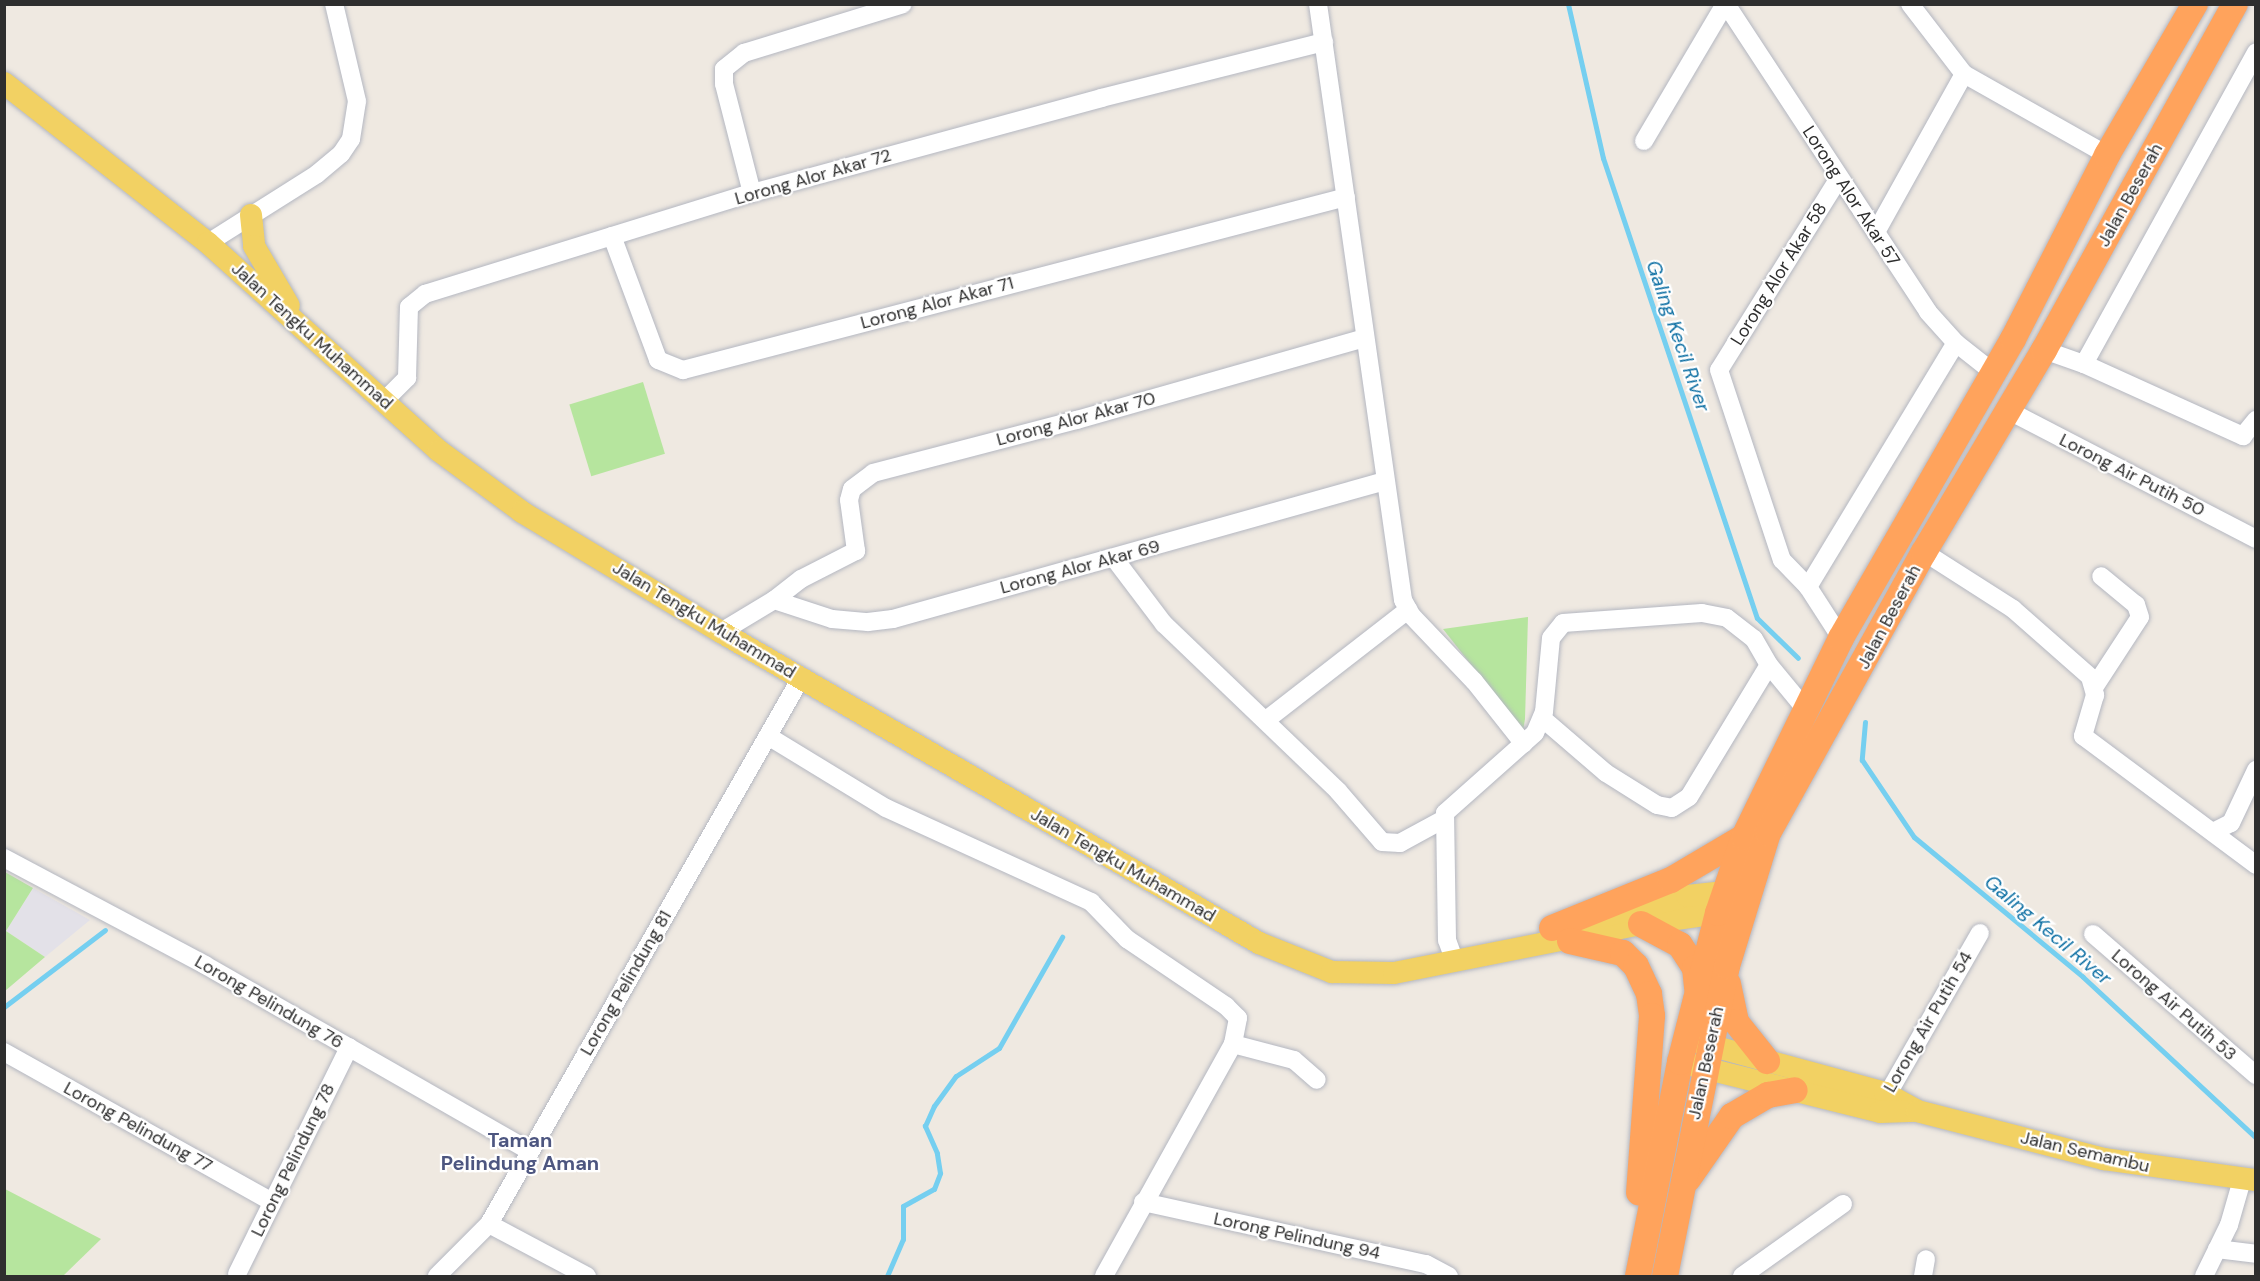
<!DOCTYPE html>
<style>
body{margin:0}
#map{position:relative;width:2260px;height:1281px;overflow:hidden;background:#efe9e1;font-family:"DM Sans",sans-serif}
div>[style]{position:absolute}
.industrial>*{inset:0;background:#e3e1e8}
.green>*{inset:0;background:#b6e59e;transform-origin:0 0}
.stream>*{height:5px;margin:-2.5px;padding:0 2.5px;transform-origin:2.5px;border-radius:2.5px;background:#75cff0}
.roads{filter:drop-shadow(0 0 2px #b4b7c1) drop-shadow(0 0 2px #b4b7c1)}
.minor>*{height:18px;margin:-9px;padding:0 9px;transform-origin:9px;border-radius:9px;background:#fff}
.major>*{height:22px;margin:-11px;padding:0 11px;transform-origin:11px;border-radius:11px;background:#f2d163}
.highway>*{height:26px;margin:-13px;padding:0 13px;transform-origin:13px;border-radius:13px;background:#ffa35c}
span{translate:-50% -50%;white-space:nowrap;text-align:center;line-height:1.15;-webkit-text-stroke:4.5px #fff;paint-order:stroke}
.street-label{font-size:18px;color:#2e2e2e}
.water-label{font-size:20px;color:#0d6fa3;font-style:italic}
.neighbourhood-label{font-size:20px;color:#4d5680;font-weight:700}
.frame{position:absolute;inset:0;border:6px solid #2e2e2e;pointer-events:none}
</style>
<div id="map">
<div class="industrial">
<i style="clip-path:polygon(33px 888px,90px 920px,45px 957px,6px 931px)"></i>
</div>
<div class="green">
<i style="left:643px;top:382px;width:75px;height:77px;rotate:73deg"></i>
<i style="clip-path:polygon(1528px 617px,1525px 719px,1523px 731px,1443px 629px)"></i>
<i style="clip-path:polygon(5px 872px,33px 888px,6px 931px,45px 957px,5px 991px)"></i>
<i style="clip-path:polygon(4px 1189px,5px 1189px,101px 1239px,63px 1276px,5px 1276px)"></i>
</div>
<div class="stream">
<i style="left:1568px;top:4px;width:158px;rotate:77.2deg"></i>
<i style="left:1603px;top:158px;width:485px;rotate:71.5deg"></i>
<i style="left:1757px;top:618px;width:57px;rotate:44.3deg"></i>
<i style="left:1865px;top:722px;width:38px;rotate:95deg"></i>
<i style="left:1862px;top:760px;width:93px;rotate:56deg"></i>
<i style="left:1914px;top:837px;width:219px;rotate:39.6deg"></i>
<i style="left:2083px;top:977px;width:236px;rotate:42.9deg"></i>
<i style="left:4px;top:1007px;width:127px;rotate:-37.3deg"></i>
<i style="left:887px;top:1276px;width:40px;rotate:-66.6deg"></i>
<i style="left:903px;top:1239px;width:33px;rotate:-90deg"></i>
<i style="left:903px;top:1206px;width:35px;rotate:-29deg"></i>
<i style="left:934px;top:1189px;width:17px;rotate:-69deg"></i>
<i style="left:940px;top:1173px;width:20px;rotate:-99deg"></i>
<i style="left:937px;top:1153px;width:30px;rotate:-114deg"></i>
<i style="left:925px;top:1126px;width:22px;rotate:-66deg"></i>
<i style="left:934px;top:1106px;width:37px;rotate:-54deg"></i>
<i style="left:956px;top:1076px;width:51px;rotate:-33.1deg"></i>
<i style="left:999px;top:1048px;width:128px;rotate:-60.4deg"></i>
</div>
<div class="roads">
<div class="minor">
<i style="left:1318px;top:4px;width:602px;rotate:81.88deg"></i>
<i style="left:1403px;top:600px;width:18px;rotate:61deg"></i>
<i style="left:1412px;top:616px;width:90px;rotate:46.4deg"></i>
<i style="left:1474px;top:681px;width:80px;rotate:51.6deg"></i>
<i style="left:1726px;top:4px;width:368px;rotate:56.7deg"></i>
<i style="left:1928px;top:312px;width:42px;rotate:47.9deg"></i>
<i style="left:1956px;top:343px;width:48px;rotate:38.3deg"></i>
<i style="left:1910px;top:4px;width:88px;rotate:52.4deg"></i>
<i style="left:1964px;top:74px;width:164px;rotate:29.5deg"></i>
<i style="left:1644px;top:141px;width:159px;rotate:-59.4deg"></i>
<i style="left:1839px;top:178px;width:226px;rotate:122deg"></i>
<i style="left:1719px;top:370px;width:200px;rotate:71.7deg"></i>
<i style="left:1782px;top:560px;width:37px;rotate:46deg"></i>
<i style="left:1808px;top:587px;width:61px;rotate:57.1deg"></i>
<i style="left:752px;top:193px;width:113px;rotate:-104.4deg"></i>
<i style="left:724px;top:84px;width:15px;rotate:-90deg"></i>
<i style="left:724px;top:69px;width:26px;rotate:-39deg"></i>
<i style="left:744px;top:53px;width:166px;rotate:-17.1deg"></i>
<i style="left:1876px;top:232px;width:181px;rotate:-60.9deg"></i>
<i style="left:612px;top:236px;width:132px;rotate:69.6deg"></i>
<i style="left:658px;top:360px;width:27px;rotate:22deg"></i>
<i style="left:683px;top:370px;width:685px;rotate:-14.62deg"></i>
<i style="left:208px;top:243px;width:129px;rotate:-32.3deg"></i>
<i style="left:317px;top:174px;width:31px;rotate:-40deg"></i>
<i style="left:341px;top:154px;width:18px;rotate:-56deg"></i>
<i style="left:351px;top:139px;width:38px;rotate:-81deg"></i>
<i style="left:357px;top:101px;width:100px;rotate:-103.3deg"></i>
<i style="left:2044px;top:350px;width:42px;rotate:19.3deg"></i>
<i style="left:2084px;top:364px;width:175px;rotate:24.4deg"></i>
<i style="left:2243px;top:436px;width:21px;rotate:-51deg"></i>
<i style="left:2084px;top:364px;width:356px;rotate:-61.1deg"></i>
<i style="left:384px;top:401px;width:33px;rotate:-45deg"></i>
<i style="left:407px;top:378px;width:71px;rotate:-88.4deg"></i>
<i style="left:409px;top:307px;width:21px;rotate:-39deg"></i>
<i style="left:425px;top:294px;width:342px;rotate:-17.2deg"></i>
<i style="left:752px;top:193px;width:362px;rotate:-15.2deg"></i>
<i style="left:1101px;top:98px;width:230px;rotate:-14.1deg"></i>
<i style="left:2009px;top:411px;width:278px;rotate:27.4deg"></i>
<i style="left:1924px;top:552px;width:106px;rotate:32.6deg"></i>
<i style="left:2013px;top:609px;width:103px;rotate:41.4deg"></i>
<i style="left:2090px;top:677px;width:19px;rotate:74deg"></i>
<i style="left:2095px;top:695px;width:43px;rotate:106.3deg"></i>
<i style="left:2083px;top:736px;width:216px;rotate:36.7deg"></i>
<i style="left:1114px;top:558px;width:83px;rotate:52.9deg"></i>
<i style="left:1164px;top:624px;width:241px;rotate:43.8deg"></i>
<i style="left:1338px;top:791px;width:67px;rotate:49.2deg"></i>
<i style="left:1382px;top:842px;width:18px;rotate:3deg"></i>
<i style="left:1400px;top:843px;width:50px;rotate:-28.6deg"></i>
<i style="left:1808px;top:587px;width:285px;rotate:-58.8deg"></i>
<i style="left:774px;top:600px;width:61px;rotate:18.1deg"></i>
<i style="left:832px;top:619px;width:36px;rotate:5deg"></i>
<i style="left:868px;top:622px;width:25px;rotate:-7deg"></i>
<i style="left:893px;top:619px;width:511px;rotate:-15.67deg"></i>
<i style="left:721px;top:632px;width:62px;rotate:-31.1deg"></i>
<i style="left:774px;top:600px;width:34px;rotate:-38deg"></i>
<i style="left:801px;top:579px;width:62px;rotate:-27deg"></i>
<i style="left:856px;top:551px;width:51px;rotate:-97.8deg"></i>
<i style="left:849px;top:500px;width:11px;rotate:-75deg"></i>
<i style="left:852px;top:489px;width:26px;rotate:-37deg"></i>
<i style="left:873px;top:473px;width:211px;rotate:-14.6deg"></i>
<i style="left:1077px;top:420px;width:298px;rotate:-15.9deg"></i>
<i style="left:2095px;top:686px;width:82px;rotate:-56.9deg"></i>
<i style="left:2140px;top:617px;width:13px;rotate:-108deg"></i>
<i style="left:2136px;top:605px;width:45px;rotate:-140.4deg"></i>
<i style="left:1542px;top:718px;width:84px;rotate:40.7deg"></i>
<i style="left:1606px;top:773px;width:60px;rotate:32.1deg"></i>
<i style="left:1657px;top:805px;width:15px;rotate:11deg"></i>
<i style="left:1672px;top:808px;width:20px;rotate:-33deg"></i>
<i style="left:1689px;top:797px;width:154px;rotate:-58.8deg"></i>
<i style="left:1266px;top:720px;width:180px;rotate:-37.8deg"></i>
<i style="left:768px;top:736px;width:138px;rotate:31.4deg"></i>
<i style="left:886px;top:808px;width:226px;rotate:24.6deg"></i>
<i style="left:1091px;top:902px;width:52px;rotate:45.8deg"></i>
<i style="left:1127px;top:939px;width:120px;rotate:34.1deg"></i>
<i style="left:1226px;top:1006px;width:17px;rotate:45deg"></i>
<i style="left:1238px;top:1018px;width:26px;rotate:101deg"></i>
<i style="left:1233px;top:1044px;width:265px;rotate:119.1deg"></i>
<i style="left:2213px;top:832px;width:20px;rotate:-27deg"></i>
<i style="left:2231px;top:823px;width:59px;rotate:-64.7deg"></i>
<i style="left:4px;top:858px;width:228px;rotate:28deg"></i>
<i style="left:205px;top:965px;width:374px;rotate:29.8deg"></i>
<i style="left:2093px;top:934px;width:216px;rotate:40.9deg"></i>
<i style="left:1455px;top:962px;width:23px;rotate:-110deg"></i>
<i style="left:1447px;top:940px;width:127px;rotate:-90.9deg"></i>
<i style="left:1445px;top:813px;width:120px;rotate:-41.6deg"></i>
<i style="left:1535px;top:733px;width:23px;rotate:-67deg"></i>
<i style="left:1544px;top:712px;width:74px;rotate:-84.6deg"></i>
<i style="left:1551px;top:638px;width:19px;rotate:-51deg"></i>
<i style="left:1563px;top:623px;width:139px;rotate:-4.1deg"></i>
<i style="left:1702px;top:613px;width:25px;rotate:11deg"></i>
<i style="left:1727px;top:618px;width:34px;rotate:38deg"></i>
<i style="left:1754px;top:639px;width:30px;rotate:60deg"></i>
<i style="left:1769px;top:665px;width:60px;rotate:50.4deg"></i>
<i style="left:1233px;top:1044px;width:63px;rotate:14.7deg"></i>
<i style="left:1294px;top:1060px;width:30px;rotate:41deg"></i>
<i style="left:4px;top:1052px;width:307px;rotate:29.2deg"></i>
<i style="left:1882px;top:1104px;width:197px;rotate:-60.2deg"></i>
<i style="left:1143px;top:1202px;width:290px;rotate:12.4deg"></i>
<i style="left:1426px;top:1264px;width:26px;rotate:28deg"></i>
<i style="left:489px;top:1224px;width:111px;rotate:28deg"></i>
<i style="left:2217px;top:1249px;width:39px;rotate:7deg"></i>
<i style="left:237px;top:1274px;width:253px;rotate:-63.7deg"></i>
<i style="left:437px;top:1276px;width:74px;rotate:-45deg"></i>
<i style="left:489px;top:1224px;width:629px;rotate:-60.26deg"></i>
<i style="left:1742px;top:1276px;width:124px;rotate:-35.5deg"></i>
<i style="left:1923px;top:1276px;width:17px;rotate:-80deg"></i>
<i style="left:2204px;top:1276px;width:57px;rotate:-63.9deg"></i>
<i style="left:2229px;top:1225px;width:47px;rotate:-73.9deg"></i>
</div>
<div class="major">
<i style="left:4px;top:83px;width:259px;rotate:38.1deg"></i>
<i style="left:208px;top:243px;width:311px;rotate:42deg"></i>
<i style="left:439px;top:451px;width:103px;rotate:36.3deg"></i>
<i style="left:522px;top:512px;width:232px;rotate:31.1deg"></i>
<i style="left:721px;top:632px;width:621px;rotate:30.03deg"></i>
<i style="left:1259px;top:943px;width:79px;rotate:21.7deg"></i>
<i style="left:1332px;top:972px;width:62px;rotate:0.9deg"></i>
<i style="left:1394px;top:973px;width:252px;rotate:-11.2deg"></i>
<i style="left:1641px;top:924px;width:78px;rotate:-8.1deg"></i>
<i style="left:1718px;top:913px;width:16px;rotate:14deg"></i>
<i style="left:251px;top:215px;width:31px;rotate:84deg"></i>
<i style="left:254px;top:246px;width:69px;rotate:59.7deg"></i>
<i style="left:1604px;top:916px;width:85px;rotate:-13.5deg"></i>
<i style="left:1687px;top:896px;width:38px;rotate:-6deg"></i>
<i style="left:1725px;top:892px;width:14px;rotate:12deg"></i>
<i style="left:1694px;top:1041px;width:198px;rotate:15.2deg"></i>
<i style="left:1885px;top:1093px;width:35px;rotate:29deg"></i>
<i style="left:1680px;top:1062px;width:206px;rotate:14deg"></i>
<i style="left:1880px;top:1112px;width:37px;rotate:-2deg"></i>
<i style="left:1917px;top:1111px;width:193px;rotate:14.4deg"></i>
<i style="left:2104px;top:1159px;width:153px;rotate:7.9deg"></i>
</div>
<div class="highway">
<i style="left:1641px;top:924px;width:44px;rotate:28.3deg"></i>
<i style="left:1680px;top:945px;width:27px;rotate:57deg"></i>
<i style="left:1695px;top:968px;width:20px;rotate:84deg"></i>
<i style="left:1552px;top:928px;width:128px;rotate:-22deg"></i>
<i style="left:1671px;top:880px;width:85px;rotate:-30.5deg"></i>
<i style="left:1570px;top:941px;width:54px;rotate:12.8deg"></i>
<i style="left:1623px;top:953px;width:18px;rotate:45deg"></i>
<i style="left:1636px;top:966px;width:31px;rotate:65deg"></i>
<i style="left:1649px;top:994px;width:22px;rotate:82deg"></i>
<i style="left:1652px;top:1016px;width:177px;rotate:94.2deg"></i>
<i style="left:1728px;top:984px;width:39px;rotate:78deg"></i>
<i style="left:1736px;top:1022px;width:50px;rotate:51.5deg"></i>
<i style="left:1688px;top:1179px;width:77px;rotate:-55.1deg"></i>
<i style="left:1732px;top:1116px;width:42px;rotate:-30.3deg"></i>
<i style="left:1768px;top:1095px;width:27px;rotate:-10deg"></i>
<i style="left:1638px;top:1276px;width:218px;rotate:-78.9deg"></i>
<i style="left:1680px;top:1062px;width:154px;rotate:-75.7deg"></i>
<i style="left:1718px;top:913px;width:80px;rotate:-71.1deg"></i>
<i style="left:1744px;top:837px;width:221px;rotate:-64deg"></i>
<i style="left:1841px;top:638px;width:345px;rotate:-60.1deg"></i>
<i style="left:2013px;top:339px;width:207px;rotate:-62.9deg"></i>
<i style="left:2107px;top:155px;width:175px;rotate:-59.8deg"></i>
<i style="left:1665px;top:1276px;width:316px;rotate:-78.7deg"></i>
<i style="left:1727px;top:966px;width:139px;rotate:-72.9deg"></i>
<i style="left:1768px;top:833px;width:321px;rotate:-61deg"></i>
<i style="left:1924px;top:552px;width:235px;rotate:-59.3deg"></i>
<i style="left:2044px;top:350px;width:395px;rotate:-61.1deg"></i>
</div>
</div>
<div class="street-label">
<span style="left:813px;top:177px;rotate:-16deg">Lorong Alor Akar 72</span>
<span style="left:2130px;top:195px;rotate:-61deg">Jalan Beserah</span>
<span style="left:1851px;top:196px;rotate:57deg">Lorong Alor Akar 57</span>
<span style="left:1779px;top:274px;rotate:-58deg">Lorong Alor Akar 58</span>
<span style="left:937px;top:303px;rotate:-15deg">Lorong Alor Akar 71</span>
<span style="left:312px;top:336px;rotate:42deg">Jalan Tengku Muhammad</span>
<span style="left:1076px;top:419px;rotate:-15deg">Lorong Alor Akar 70</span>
<span style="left:2132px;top:475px;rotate:27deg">Lorong Air Putih 50</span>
<span style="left:1080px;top:567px;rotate:-15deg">Lorong Alor Akar 69</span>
<span style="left:1889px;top:617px;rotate:-62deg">Jalan Beserah</span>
<span style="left:704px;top:620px;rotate:31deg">Jalan Tengku Muhammad</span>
<span style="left:1123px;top:865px;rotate:30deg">Jalan Tengku Muhammad</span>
<span style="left:626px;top:983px;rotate:-60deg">Lorong Pelindung 81</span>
<span style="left:269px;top:1002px;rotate:30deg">Lorong Pelindung 76</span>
<span style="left:2174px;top:1005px;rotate:41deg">Lorong Air Putih 53</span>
<span style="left:1928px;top:1022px;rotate:-60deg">Lorong Air Putih 54</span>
<span style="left:1706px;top:1063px;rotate:-78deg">Jalan Beserah</span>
<span style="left:138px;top:1127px;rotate:29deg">Lorong Pelindung 77</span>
<span style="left:2085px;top:1152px;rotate:13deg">Jalan Semambu</span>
<span style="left:293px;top:1160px;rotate:-64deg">Lorong Pelindung 78</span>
<span style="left:1297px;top:1236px;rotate:12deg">Lorong Pelindung 94</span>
</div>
<div class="water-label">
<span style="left:1678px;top:336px;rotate:71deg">Galing Kecil River</span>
<span style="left:2048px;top:930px;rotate:40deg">Galing Kecil River</span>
</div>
<div class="neighbourhood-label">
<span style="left:520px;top:1152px">Taman<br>Pelindung Aman</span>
</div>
<div class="frame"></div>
</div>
